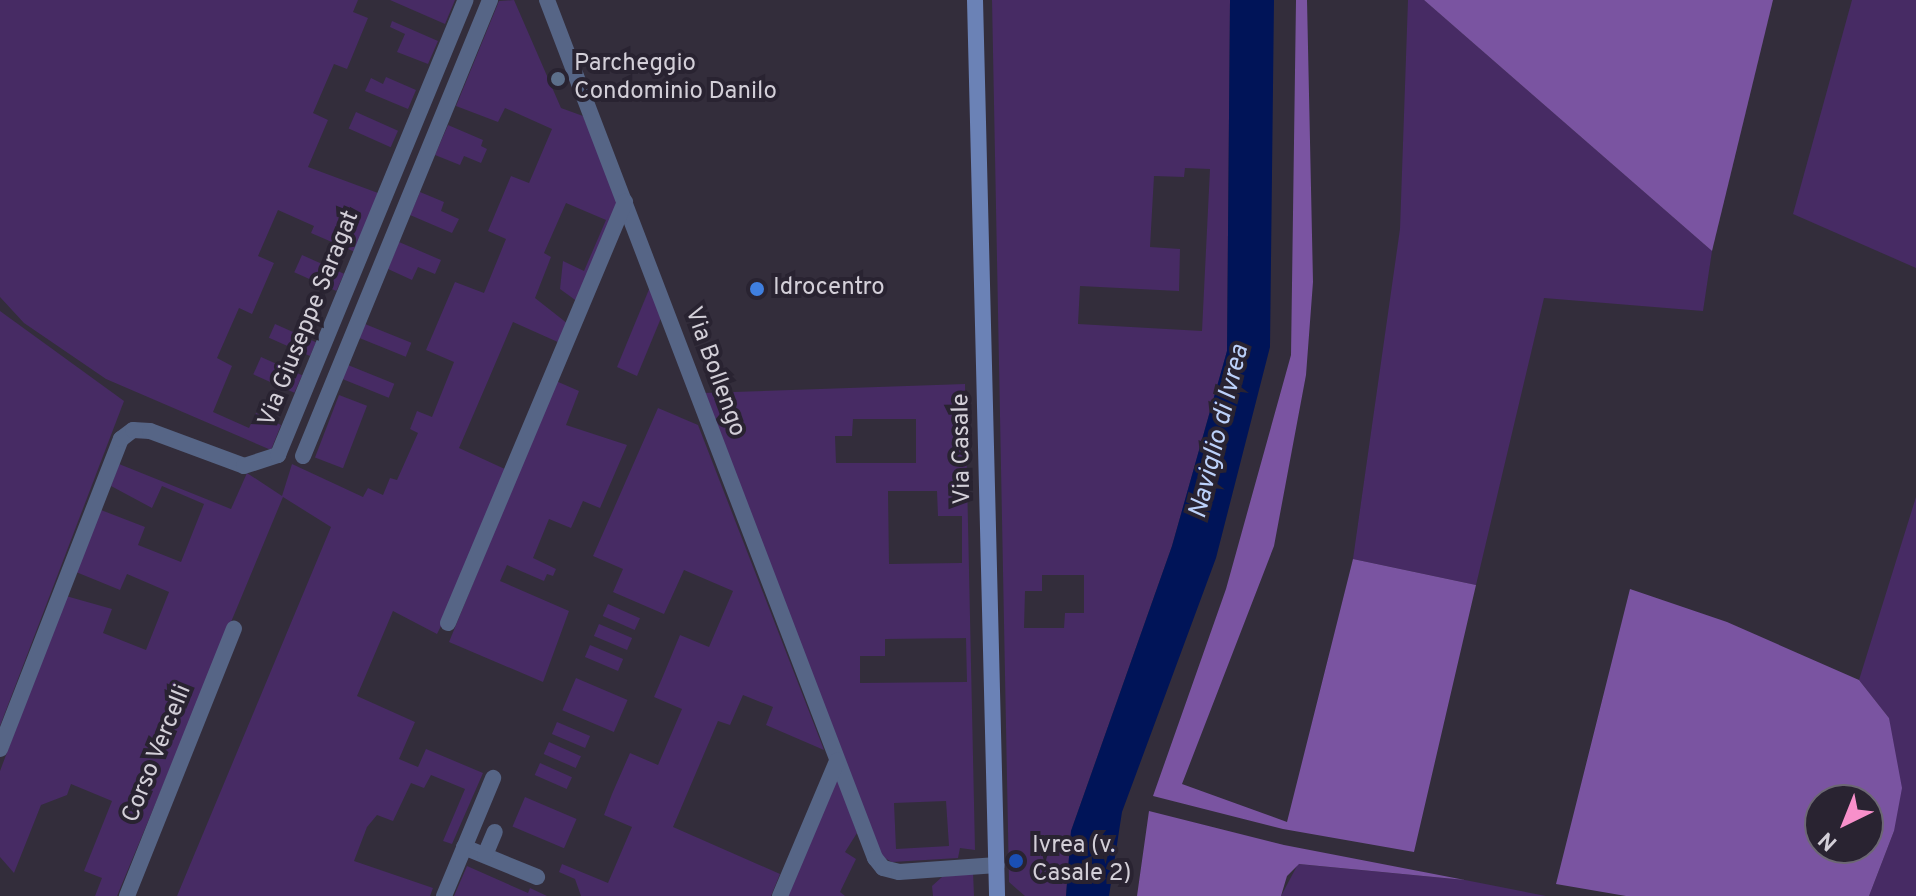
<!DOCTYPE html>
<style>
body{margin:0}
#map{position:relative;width:1916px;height:896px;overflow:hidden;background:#332d3b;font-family:Overpass,sans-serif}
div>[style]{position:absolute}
.green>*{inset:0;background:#472b64;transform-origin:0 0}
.forest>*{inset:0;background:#7a54a1}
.water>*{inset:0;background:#001458}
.minor>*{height:16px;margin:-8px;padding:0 8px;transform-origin:8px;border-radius:8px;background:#566586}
.secondary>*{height:16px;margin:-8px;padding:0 8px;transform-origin:8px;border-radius:8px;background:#6b82b6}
.dots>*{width:22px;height:22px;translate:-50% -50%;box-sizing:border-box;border:4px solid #292331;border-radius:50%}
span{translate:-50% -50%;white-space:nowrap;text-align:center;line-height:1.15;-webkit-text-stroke:8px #292331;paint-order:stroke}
.poi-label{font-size:24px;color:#d3cfd8}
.left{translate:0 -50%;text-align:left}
.street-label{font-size:24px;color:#d3cfd8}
.water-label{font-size:26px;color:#bcd1fa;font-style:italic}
.north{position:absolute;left:1804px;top:784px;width:80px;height:80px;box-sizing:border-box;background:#292331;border:2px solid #6d6874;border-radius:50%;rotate:223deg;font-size:22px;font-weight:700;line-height:32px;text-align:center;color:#d3cfd8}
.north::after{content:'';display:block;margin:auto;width:28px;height:36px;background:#f890cb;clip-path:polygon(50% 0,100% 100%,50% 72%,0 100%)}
</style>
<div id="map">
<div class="green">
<i style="clip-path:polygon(0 0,358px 0,353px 12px,368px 18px,347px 69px,334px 64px,313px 113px,328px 120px,308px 167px,378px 193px,355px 252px,311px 233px,314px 226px,278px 210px,258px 256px,274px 263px,252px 314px,239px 308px,217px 358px,232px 366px,213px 412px,249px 428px,256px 413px,281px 425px,271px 450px,106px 379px,24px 323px,0 297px)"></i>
<i style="clip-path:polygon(390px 0,455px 0,445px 24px)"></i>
<i style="clip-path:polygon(514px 0,561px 108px,583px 116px,620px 202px,578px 302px,560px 289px,563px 261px,584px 271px,606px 220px,566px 203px,544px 253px,551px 257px,535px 298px,568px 324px,560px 343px,513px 322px,490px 376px,459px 448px,507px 470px,443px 622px,437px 634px,393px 611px,357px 696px,415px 722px,399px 759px,418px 767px,426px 749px,483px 773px,452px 844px,443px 841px,465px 789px,431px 775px,424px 788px,411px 783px,393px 821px,377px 815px,367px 827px,354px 861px,433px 888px,430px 896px,177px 896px,331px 527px,283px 497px,117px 896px,95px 896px,102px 878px,84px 871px,112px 801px,71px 784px,67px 795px,41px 805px,14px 873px,0 857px,0 771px,66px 596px,112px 609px,103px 633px,146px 650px,169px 592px,127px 574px,120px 590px,76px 572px,101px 510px,145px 527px,138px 545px,181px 562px,204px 504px,162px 486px,152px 508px,111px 486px,119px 464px,231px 509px,247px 473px,282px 496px,292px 464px,363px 497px,368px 488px,383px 495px,390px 478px,397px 480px,418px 433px,410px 429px,417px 411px,432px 417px,454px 362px,426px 350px,455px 282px,484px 293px,506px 239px,488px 231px,511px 176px,529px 183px,552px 129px,505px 108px,498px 122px,456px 106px,499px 1px)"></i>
<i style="clip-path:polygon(evenodd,992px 0,1230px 0,1227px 351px,1172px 546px,1071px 831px,1066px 896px,1025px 896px,1009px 882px,992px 0,1185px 168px,1210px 169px,1202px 331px,1078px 324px,1080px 286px,1179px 291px,1180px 249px,1150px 247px,1154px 176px,1184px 177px,1185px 168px,992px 0,1042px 575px,1084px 575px,1084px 613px,1065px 613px,1064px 628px,1024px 628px,1025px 591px,1042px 591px,1042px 575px)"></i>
<i style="clip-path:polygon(1408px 0,1424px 0,1712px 251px,1703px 311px,1544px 298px,1476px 585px,1353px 559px,1400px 229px)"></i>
<i style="clip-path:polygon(1852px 0,1916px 0,1916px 268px,1793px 214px)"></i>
<i style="clip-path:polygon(392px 21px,438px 41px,428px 64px,397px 52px,405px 34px,390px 27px)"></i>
<i style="clip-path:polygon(386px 77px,416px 90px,408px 109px,365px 91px,371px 78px,383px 84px)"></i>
<i style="left:356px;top:112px;width:46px;height:18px;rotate:24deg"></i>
<i style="clip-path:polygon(448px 125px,483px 140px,481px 146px,487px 149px,481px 163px,464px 156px,460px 165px,435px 155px)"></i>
<i style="clip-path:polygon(420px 192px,444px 202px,441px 211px,459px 219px,452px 233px,410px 215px)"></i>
<i style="clip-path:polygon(399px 242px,441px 260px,435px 274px,418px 267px,412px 280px,388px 269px)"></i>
<i style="left:302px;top:255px;width:46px;height:19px;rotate:24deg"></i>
<i style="clip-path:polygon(650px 287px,661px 318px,637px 376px,617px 367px)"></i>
<i style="clip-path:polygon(0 311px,124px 401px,0 726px)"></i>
<i style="left:275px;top:324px;width:45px;height:15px;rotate:24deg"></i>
<i style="left:365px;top:324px;width:50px;height:15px;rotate:22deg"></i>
<i style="left:261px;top:357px;width:45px;height:19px;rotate:24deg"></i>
<i style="left:348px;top:365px;width:50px;height:15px;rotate:22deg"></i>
<i style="clip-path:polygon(556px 381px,579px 391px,566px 425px,627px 445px,600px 508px,583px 501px,571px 528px,549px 519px,533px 558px,556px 569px,553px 576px,547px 574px,544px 581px,507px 565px,500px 581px,569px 611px,543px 682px,449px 642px)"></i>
<i style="clip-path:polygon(evenodd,965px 384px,975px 850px,960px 848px,958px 858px,892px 862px,881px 856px,703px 393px,965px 384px,853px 419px,916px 419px,916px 463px,836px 463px,835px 436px,852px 436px,853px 419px,965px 384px,888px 491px,937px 491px,938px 516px,962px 516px,962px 563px,889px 564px,888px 491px,965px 384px,966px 638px,967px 682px,860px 683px,860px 656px,885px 656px,885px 639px,966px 638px,965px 384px,946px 801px,949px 846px,896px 849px,894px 803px,946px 801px)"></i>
<i style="left:339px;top:395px;width:30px;height:67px;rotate:21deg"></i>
<i style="clip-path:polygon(658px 408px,698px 425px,824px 750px,766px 725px,773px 707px,743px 695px,730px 725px,718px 721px,673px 827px,780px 874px,771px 896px,581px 896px,575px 879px,559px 872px,562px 864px,608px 883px,632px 827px,604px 815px,612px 794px,630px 753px,658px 765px,682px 709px,654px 697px,663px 676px,680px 635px,709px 647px,733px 591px,684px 570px,664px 614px,613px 592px,623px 569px,593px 556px)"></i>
<i style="clip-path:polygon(1916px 497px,1916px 896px,1869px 896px,1894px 831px,1889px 718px,1859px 680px)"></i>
<i style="left:608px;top:604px;width:35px;height:13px;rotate:24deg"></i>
<i style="left:599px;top:624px;width:36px;height:13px;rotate:23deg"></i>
<i style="left:590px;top:645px;width:36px;height:13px;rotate:23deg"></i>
<i style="left:576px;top:678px;width:56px;height:35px;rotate:23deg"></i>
<i style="left:557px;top:722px;width:36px;height:13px;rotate:23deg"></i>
<i style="left:549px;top:742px;width:35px;height:13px;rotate:24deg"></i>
<i style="left:540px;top:763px;width:35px;height:13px;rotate:24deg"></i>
<i style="clip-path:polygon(837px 778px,857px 833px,845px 852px,856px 859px,840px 892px,845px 896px,787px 896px)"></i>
<i style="left:525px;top:797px;width:56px;height:32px;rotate:23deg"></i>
<i style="clip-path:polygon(1298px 864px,1465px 880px,1546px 896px,1281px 896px)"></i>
<i style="clip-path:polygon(467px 866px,528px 893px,530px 888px,547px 896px,454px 896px)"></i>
<i style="clip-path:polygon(973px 872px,974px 896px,933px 896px,932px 886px,942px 877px)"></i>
</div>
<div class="forest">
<i style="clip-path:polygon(1296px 0,1307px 0,1313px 282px,1306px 375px,1274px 546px,1182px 784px,1287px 822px,1353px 559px,1476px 585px,1414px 852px,1283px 829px,1153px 796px,1226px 589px,1291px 355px)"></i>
<i style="clip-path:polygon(1424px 0,1773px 0,1712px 251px)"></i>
<i style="clip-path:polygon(evenodd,1630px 589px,1727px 622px,1859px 680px,1889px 718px,1902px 788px,1894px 831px,1869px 896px,1626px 896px,1556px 884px,1630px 589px,1820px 800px,1868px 800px,1868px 848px,1820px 848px,1820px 800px)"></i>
<i style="clip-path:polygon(1149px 811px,1284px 845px,1465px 880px,1299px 864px,1287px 876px,1281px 896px,1137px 896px)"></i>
</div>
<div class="water">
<i style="clip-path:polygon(1230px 0,1274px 0,1270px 347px,1216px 558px,1122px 812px,1109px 896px,1066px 896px,1071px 831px,1172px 546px,1227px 351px)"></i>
</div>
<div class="minor">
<i style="left:547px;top:0;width:919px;rotate:69.08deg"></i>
<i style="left:875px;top:858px;width:13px;rotate:51deg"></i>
<i style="left:883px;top:868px;width:16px;rotate:14deg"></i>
<i style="left:899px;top:872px;width:98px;rotate:-4.1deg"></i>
<i style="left:303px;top:456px;width:493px;rotate:-67.7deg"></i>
<i style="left:448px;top:623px;width:457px;rotate:-67.2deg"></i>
<i style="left:0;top:749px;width:333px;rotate:-68.7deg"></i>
<i style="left:121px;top:439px;width:15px;rotate:-37deg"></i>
<i style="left:133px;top:430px;width:17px;rotate:3deg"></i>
<i style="left:150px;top:431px;width:100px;rotate:20.4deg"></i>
<i style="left:244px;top:466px;width:36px;rotate:-18deg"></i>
<i style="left:278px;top:455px;width:492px;rotate:-67.6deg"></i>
<i style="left:464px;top:847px;width:79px;rotate:22.3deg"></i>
<i style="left:485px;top:855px;width:25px;rotate:-67deg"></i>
<i style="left:127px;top:896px;width:288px;rotate:-68.2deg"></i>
<i style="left:444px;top:896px;width:128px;rotate:-67.4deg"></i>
<i style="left:780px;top:896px;width:147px;rotate:-67.1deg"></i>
</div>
<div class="secondary">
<i style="left:975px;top:0;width:896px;rotate:88.59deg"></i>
</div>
<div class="dots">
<i style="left:558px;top:79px;background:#5c6f8a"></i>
<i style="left:757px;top:289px;background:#3f7fe0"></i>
<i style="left:1016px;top:861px;background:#1a4fb4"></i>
</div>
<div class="poi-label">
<span class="left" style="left:574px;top:79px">Parcheggio<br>Condominio Danilo</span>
<span class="left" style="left:773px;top:289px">Idrocentro</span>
<span class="left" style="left:1032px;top:861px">Ivrea (v.<br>Casale 2)</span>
</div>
<div class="street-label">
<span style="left:310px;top:319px;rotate:-68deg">Via Giuseppe Saragat</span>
<span style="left:714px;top:372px;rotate:70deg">Via Bollengo</span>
<span style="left:963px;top:449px;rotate:-91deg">Via Casale</span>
<span style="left:158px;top:754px;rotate:-68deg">Corso Vercelli</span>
</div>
<div class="water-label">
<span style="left:1220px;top:432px;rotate:-76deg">Naviglio di Ivrea</span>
</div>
<div class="north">N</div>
</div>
